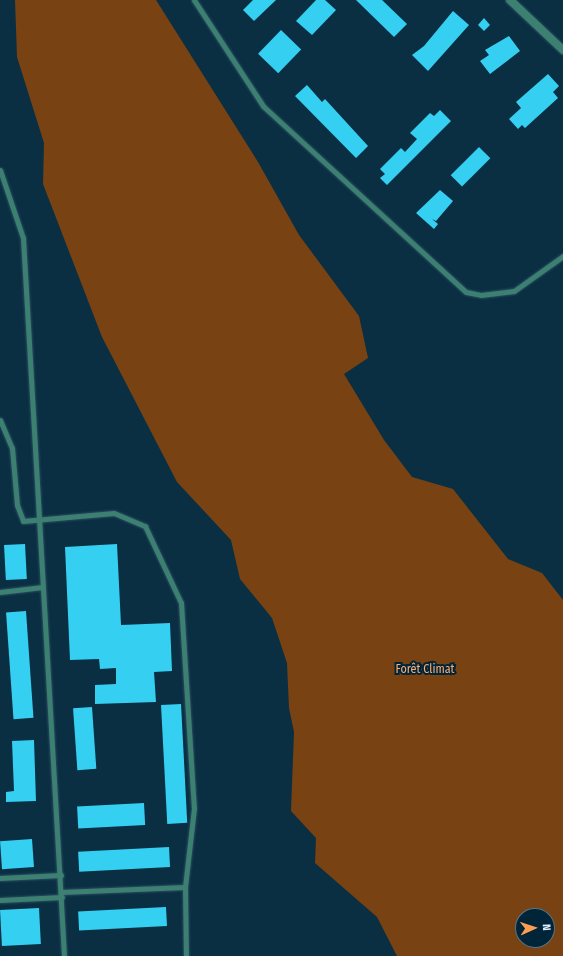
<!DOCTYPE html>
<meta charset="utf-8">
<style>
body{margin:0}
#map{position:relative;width:563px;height:956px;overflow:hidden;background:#0a2f43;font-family:"Fira Sans Condensed",sans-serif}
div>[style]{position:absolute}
.green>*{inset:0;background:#794212}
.building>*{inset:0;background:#35cff1;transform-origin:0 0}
.roads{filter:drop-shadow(0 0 1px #2b4d60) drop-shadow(0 0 1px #2b4d60)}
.lane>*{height:5px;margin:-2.5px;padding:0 2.5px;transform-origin:2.5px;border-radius:2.5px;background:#3c8071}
.street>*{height:8px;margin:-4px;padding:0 4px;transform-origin:4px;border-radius:4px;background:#3c8071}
span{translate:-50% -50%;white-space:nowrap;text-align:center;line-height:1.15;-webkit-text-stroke:4px #002539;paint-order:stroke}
.park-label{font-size:12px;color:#faad75}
.north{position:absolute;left:515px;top:908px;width:40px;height:40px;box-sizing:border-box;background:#002539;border:1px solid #577586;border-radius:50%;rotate:87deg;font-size:11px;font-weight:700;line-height:16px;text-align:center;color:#d9edfa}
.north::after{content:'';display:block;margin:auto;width:14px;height:18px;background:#fc9d52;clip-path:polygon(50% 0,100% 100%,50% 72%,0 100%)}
</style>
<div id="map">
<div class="green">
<i style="clip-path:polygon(evenodd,15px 0,156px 0,258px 162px,299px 235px,359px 316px,368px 358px,344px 374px,384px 440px,412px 477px,453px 489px,508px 559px,542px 573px,563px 600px,563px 956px,397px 956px,377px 917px,315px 863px,316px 838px,291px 811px,294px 732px,289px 708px,287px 663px,272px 618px,240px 579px,231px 540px,177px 482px,102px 337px,43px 184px,44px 143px,17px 57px,15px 0,523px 916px,547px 916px,547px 940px,523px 940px,523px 916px)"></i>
</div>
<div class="building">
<i style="clip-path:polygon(253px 0,276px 0,254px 21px,243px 10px)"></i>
<i style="clip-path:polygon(316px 0,325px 0,336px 10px,312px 35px,296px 21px)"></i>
<i style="clip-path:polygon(356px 0,382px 0,407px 24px,394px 37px)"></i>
<i style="clip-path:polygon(453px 11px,469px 25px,428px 71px,412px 55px,424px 46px)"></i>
<i style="clip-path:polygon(484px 18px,490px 25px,484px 31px,478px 25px)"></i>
<i style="left:281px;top:30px;width:28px;height:33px;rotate:44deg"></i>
<i style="clip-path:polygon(509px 36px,520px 51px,490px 74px,480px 61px,489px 55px,485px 50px)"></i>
<i style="clip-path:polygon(548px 74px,559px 86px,553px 92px,558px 98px,525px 128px,522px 125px,518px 129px,509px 119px,521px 108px,516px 102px)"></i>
<i style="clip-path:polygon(307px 85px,322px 102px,325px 99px,368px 146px,356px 158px,295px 96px)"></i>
<i style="clip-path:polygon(440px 110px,451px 121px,387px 185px,380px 178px,385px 174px,380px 169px,401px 148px,405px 152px,417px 139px,410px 133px,430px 113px,434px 116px)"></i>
<i style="left:479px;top:147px;width:16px;height:40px;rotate:45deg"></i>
<i style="clip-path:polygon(440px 190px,453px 201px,436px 221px,432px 219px,438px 224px,434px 229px,416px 213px)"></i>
<i style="left:25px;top:544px;width:35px;height:21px;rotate:87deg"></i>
<i style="clip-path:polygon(117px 544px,121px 625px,170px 623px,172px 671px,154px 672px,156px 702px,95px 704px,95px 685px,116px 684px,116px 668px,100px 669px,99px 659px,70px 660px,65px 547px)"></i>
<i style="left:26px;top:611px;width:107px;height:20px;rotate:86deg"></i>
<i style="left:181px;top:704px;width:119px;height:20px;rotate:87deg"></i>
<i style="left:92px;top:707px;width:62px;height:19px;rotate:86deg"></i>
<i style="clip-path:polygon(34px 740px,36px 801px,6px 802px,6px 792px,14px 791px,12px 741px)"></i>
<i style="left:144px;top:803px;width:22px;height:67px;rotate:87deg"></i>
<i style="left:32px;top:839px;width:28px;height:32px;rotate:86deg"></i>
<i style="left:169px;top:847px;width:20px;height:91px;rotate:87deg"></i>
<i style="left:166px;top:907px;width:19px;height:88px;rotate:87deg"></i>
<i style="left:39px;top:908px;width:36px;height:39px;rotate:87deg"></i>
</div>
<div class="roads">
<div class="lane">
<i style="left:194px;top:0;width:126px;rotate:56.9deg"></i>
<i style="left:263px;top:106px;width:275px;rotate:42.5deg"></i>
<i style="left:466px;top:292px;width:15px;rotate:11deg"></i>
<i style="left:481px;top:295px;width:33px;rotate:-7deg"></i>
<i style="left:514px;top:291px;width:60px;rotate:-35.5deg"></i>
<i style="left:0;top:170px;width:72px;rotate:71.3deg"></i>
<i style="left:23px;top:238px;width:719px;rotate:86.73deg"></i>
<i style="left:0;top:420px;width:30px;rotate:67deg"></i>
<i style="left:12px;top:448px;width:57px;rotate:85deg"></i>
<i style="left:17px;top:505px;width:17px;rotate:69deg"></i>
<i style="left:23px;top:521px;width:91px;rotate:-5deg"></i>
<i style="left:114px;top:513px;width:34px;rotate:23deg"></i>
<i style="left:145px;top:526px;width:85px;rotate:64.9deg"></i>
<i style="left:181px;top:603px;width:205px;rotate:86.4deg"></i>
<i style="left:194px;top:808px;width:80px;rotate:96.5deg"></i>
<i style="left:0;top:592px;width:43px;rotate:-6.6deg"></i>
<i style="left:0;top:878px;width:61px;rotate:-2.8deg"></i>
<i style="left:61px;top:892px;width:124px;rotate:-2.3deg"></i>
<i style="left:185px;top:887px;width:69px;rotate:89.2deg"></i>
<i style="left:0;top:900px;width:62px;rotate:-2.8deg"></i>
</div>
<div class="street">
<i style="left:510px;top:0;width:73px;rotate:43.3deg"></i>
</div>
</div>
<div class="park-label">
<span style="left:425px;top:670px">Forêt Climat</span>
</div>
<div class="north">N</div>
</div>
